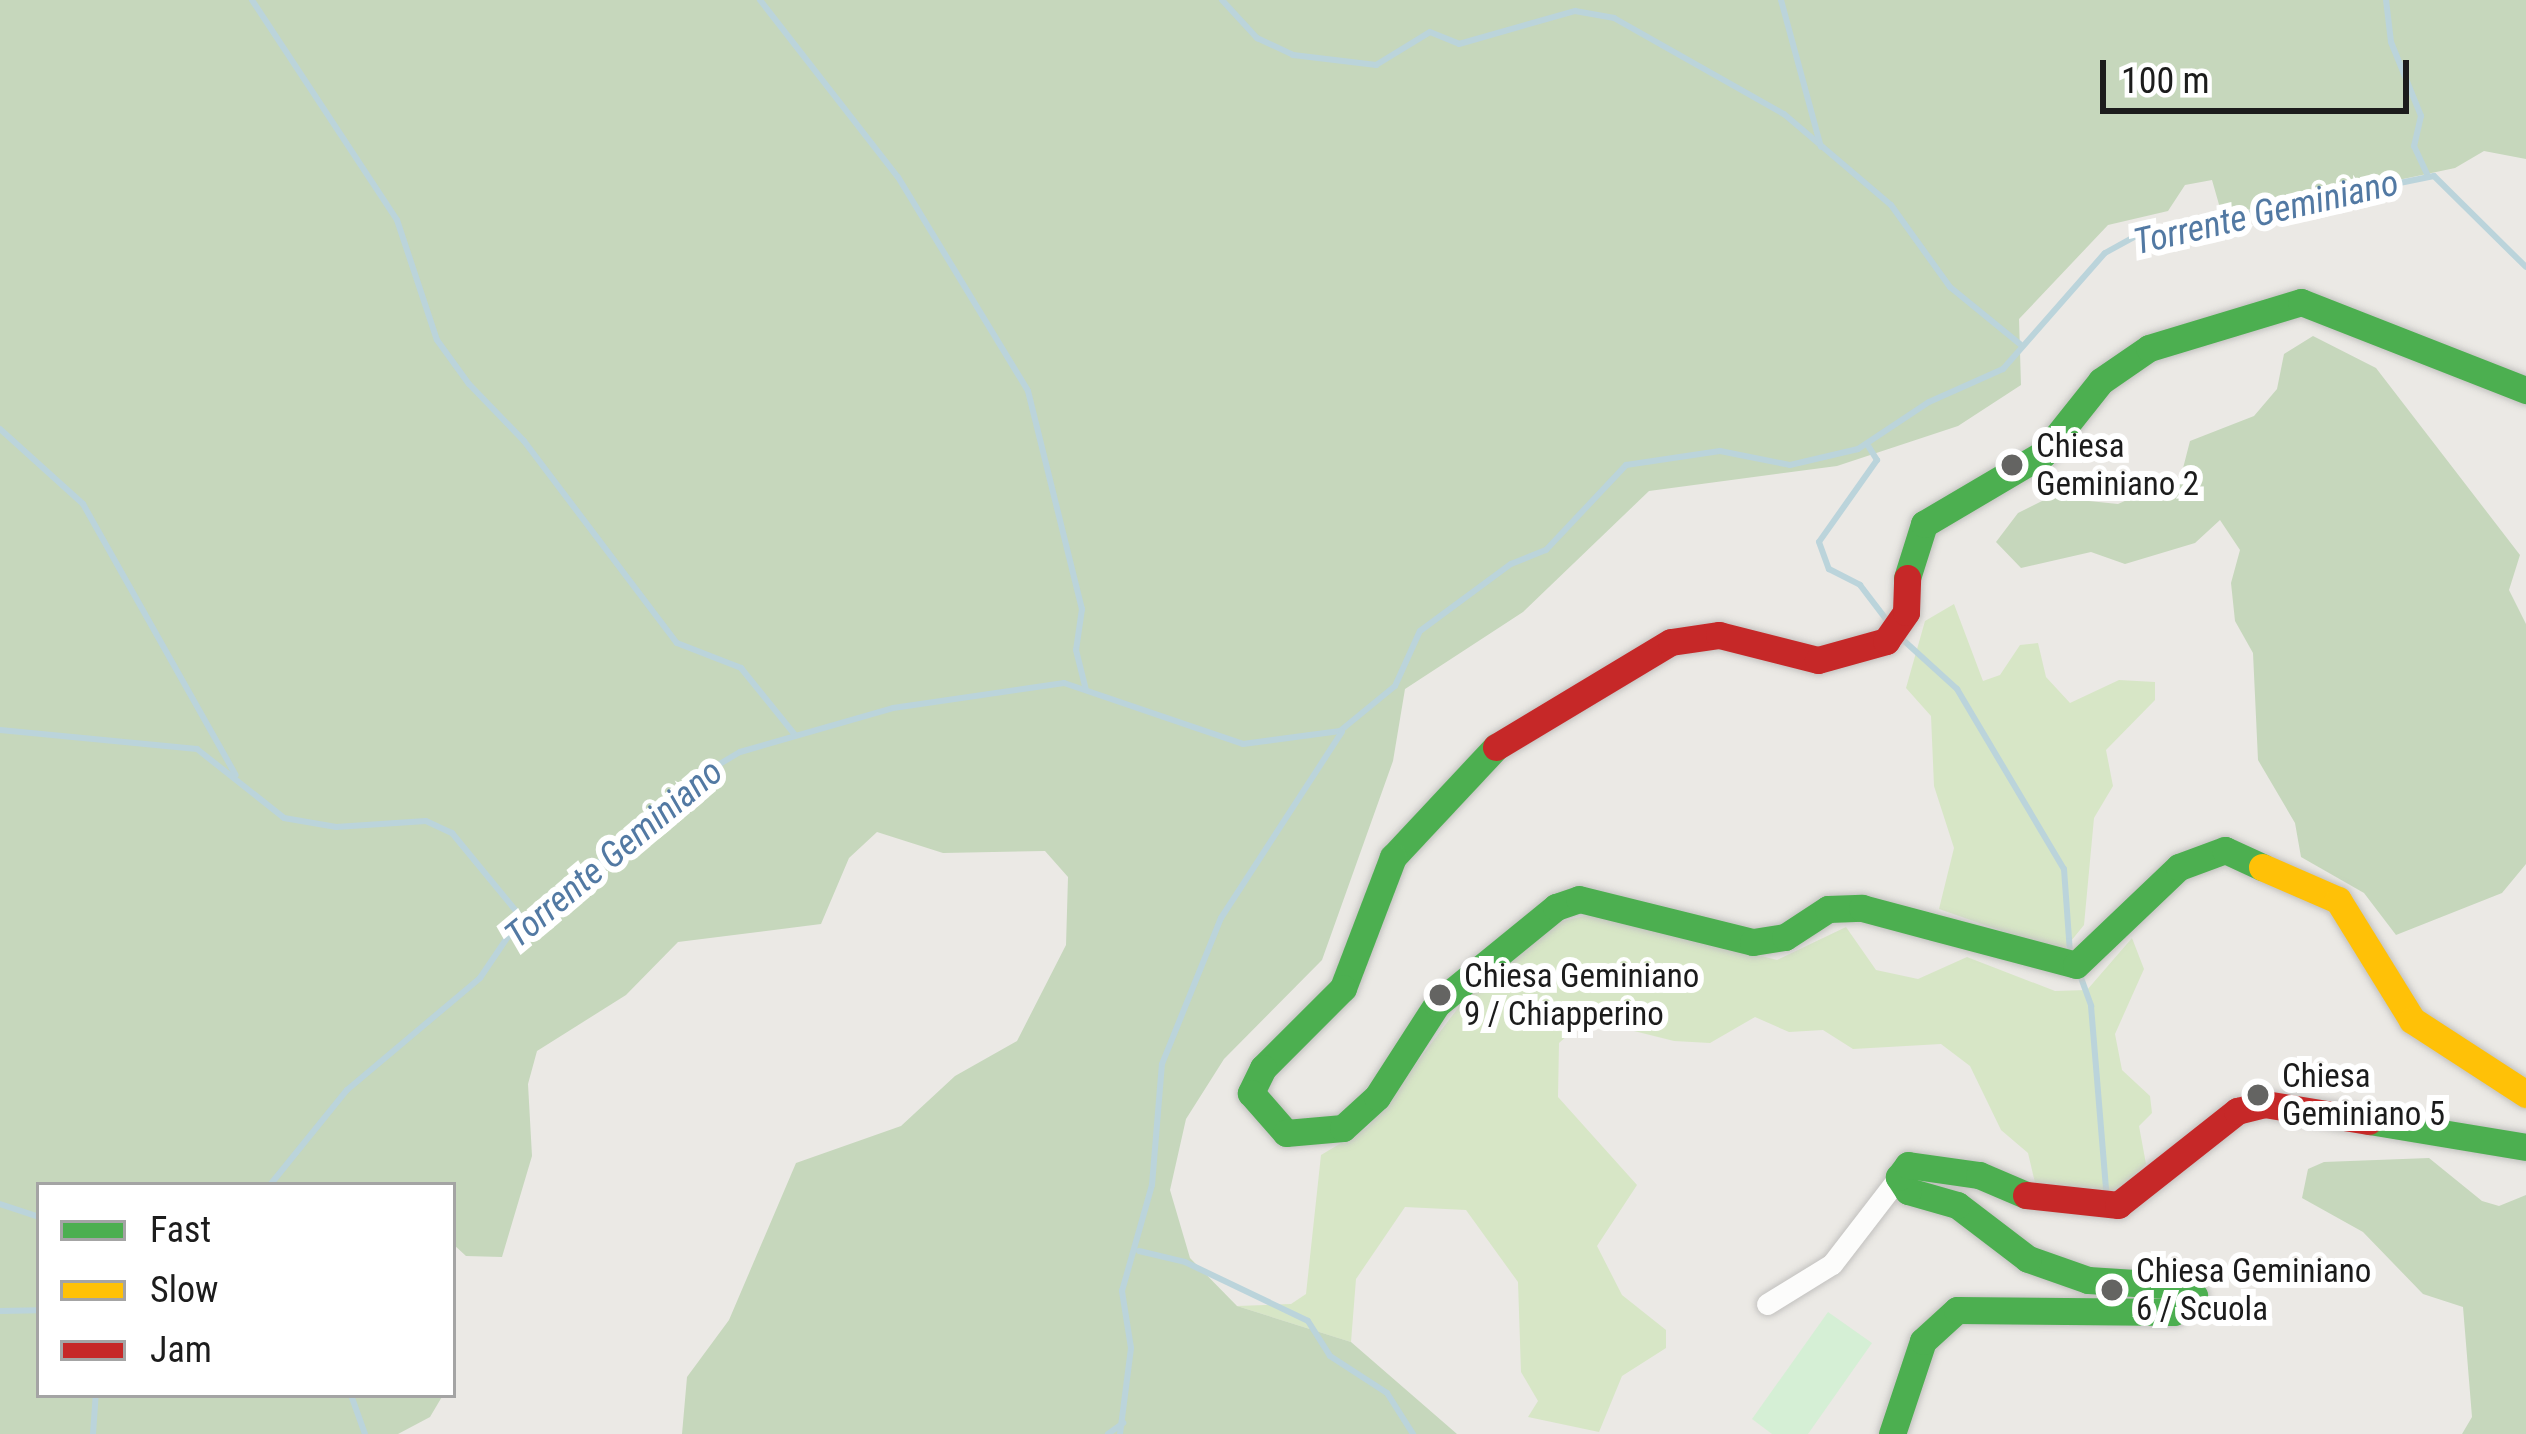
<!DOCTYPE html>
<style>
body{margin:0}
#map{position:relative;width:2526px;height:1434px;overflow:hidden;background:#ebe9e5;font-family:"Roboto Condensed",sans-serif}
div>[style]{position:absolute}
.grass>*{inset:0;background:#d7e6c6}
.forest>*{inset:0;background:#c6d7bc}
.park>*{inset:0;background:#d5efd5}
.stream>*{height:6px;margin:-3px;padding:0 3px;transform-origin:3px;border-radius:3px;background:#bbd4db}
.roads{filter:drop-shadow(0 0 3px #c2c1bf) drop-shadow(0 0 3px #c2c1bf)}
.street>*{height:21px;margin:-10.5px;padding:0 10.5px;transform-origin:10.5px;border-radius:10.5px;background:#fcfcfb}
.fast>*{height:27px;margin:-13.5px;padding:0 13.5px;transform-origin:13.5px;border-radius:13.5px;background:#4caf50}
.slow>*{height:27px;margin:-13.5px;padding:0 13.5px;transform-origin:13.5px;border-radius:13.5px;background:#ffc107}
.jam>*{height:27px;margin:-13.5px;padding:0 13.5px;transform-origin:13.5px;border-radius:13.5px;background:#c62828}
.dots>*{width:33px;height:33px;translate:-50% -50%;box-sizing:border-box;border:6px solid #fff;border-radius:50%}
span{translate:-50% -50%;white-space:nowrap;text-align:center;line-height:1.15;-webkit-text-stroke:12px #fff;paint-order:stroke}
.poi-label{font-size:33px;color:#1c1c1c}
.left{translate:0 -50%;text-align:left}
.water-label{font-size:36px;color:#5279a3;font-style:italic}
.legend{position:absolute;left:36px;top:1182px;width:420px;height:216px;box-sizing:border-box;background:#fff;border:3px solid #a4a4a4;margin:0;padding:15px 21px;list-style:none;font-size:36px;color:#1c1c1c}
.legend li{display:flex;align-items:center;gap:24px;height:60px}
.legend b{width:60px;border:3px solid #a4a4a4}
.scale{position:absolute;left:2100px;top:60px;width:309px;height:54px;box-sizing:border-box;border:6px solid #1c1c1c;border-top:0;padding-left:15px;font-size:36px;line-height:42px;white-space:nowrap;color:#1c1c1c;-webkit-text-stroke:9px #fff;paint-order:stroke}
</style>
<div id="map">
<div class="grass">
<i style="clip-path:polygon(1954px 604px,1983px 681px,2000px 675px,2020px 645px,2038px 643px,2046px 677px,2070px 703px,2119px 680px,2155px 682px,2155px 700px,2106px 750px,2113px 786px,2094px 818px,2084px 925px,2062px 952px,1939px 909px,1954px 848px,1934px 786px,1931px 716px,1906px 688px,1925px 621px)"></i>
<i style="clip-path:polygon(1594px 914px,1777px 960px,1846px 927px,1876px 970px,1918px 979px,1967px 957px,2055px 991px,2087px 990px,2132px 938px,2144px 969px,2115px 1034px,2122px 1070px,2150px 1096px,2152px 1113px,2139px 1126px,2146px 1164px,2122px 1189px,2088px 1198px,2036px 1187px,2028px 1153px,2001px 1130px,1970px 1066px,1941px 1044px,1853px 1049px,1823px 1030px,1789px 1032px,1755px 1017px,1710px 1043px,1674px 1041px,1586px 1019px,1559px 1043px,1558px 1097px,1637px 1185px,1597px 1246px,1622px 1295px,1666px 1330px,1666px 1348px,1622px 1376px,1599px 1432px,1528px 1417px,1538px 1401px,1521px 1372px,1518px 1282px,1466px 1210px,1405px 1207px,1356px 1279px,1351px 1342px,1237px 1306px,1291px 1304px,1306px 1294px,1321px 1155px,1368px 1127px,1464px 1000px,1558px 922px)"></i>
</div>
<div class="forest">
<i style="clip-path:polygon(0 0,2526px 0,2526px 159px,2484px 151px,2455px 168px,2257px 210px,2220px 208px,2212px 180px,2185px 185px,2168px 211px,2108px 225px,2019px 319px,2021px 385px,1958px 426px,1837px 466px,1649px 491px,1523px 612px,1405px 689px,1393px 761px,1322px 960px,1224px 1059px,1186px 1119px,1170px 1190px,1190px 1258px,1237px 1306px,1351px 1342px,1457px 1434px,682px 1434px,687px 1377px,729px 1320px,796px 1163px,901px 1126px,955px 1076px,1017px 1041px,1066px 945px,1068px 877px,1045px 851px,943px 853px,877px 832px,849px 858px,821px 924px,678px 942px,626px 995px,537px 1051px,528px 1084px,532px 1156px,502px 1257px,466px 1256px,453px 1244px,453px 1185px,39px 1185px,39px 1395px,443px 1395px,430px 1417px,398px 1434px,0 1434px)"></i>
<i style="clip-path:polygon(2313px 336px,2376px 368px,2520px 555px,2509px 590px,2526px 624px,2526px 864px,2502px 893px,2396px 935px,2364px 893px,2301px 857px,2295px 823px,2258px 760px,2253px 653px,2235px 621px,2231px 583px,2240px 550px,2220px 520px,2195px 543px,2125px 564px,2091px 552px,2021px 568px,1996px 542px,2018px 513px,2050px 497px,2118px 504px,2181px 476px,2190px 441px,2254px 416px,2277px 389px,2284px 354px)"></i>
<i style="clip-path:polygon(2429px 1158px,2482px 1201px,2499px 1206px,2526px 1195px,2526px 1434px,2462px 1434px,2472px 1417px,2463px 1307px,2423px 1294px,2363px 1232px,2302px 1198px,2308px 1169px,2324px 1162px)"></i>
</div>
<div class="park">
<i style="clip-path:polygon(1828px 1312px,1872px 1343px,1808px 1434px,1772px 1434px,1752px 1419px)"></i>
</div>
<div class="stream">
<i style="left:252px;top:0;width:263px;rotate:56.6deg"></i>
<i style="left:397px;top:220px;width:126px;rotate:71.6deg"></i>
<i style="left:437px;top:340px;width:54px;rotate:54deg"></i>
<i style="left:469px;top:384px;width:79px;rotate:46deg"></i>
<i style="left:524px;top:441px;width:253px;rotate:52.9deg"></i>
<i style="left:677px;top:643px;width:69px;rotate:21.3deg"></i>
<i style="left:741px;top:668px;width:86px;rotate:51.1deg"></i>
<i style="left:760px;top:0;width:224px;rotate:52.1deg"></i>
<i style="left:898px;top:177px;width:250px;rotate:58.7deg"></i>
<i style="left:1028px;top:391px;width:225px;rotate:76.1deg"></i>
<i style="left:1082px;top:609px;width:41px;rotate:98.3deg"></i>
<i style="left:1076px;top:650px;width:41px;rotate:76deg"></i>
<i style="left:1222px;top:0;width:52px;rotate:47.4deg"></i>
<i style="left:1257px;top:38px;width:40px;rotate:25deg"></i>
<i style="left:1293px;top:55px;width:84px;rotate:6.9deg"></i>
<i style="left:1376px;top:65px;width:63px;rotate:-31.4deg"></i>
<i style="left:1430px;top:32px;width:31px;rotate:22deg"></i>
<i style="left:1459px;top:44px;width:121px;rotate:-15.9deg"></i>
<i style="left:1575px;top:11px;width:40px;rotate:10deg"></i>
<i style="left:1614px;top:18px;width:195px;rotate:29.5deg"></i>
<i style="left:1784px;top:114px;width:140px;rotate:40.4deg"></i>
<i style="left:1891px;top:205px;width:101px;rotate:54.3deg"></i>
<i style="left:1950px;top:287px;width:90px;rotate:39.2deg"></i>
<i style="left:1781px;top:0;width:152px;rotate:74.8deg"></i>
<i style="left:2386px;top:0;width:42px;rotate:83.2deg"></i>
<i style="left:2391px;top:42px;width:80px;rotate:67.9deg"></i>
<i style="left:2421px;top:116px;width:31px;rotate:103deg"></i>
<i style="left:2414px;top:146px;width:33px;rotate:65deg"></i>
<i style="left:0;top:429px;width:112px;rotate:42.1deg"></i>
<i style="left:83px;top:504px;width:311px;rotate:60.6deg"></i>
<i style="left:1867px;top:444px;width:19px;rotate:58deg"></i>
<i style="left:1877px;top:460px;width:100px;rotate:125.3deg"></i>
<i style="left:1819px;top:542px;width:29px;rotate:70deg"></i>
<i style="left:1829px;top:569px;width:35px;rotate:27deg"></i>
<i style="left:1860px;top:585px;width:48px;rotate:52.7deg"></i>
<i style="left:1901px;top:638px;width:76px;rotate:42.3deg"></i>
<i style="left:1957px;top:689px;width:209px;rotate:59.3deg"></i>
<i style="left:2064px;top:869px;width:83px;rotate:85.9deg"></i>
<i style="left:0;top:730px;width:198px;rotate:5.5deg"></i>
<i style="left:197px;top:749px;width:111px;rotate:38.4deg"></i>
<i style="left:284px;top:818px;width:53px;rotate:9.8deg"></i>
<i style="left:336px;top:827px;width:90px;rotate:-3.8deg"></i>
<i style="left:426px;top:821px;width:29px;rotate:25deg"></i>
<i style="left:452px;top:833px;width:115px;rotate:50.6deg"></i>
<i style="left:2080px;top:975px;width:33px;rotate:70deg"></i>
<i style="left:2091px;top:1006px;width:184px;rotate:85.3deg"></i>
<i style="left:270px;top:1185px;width:122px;rotate:-51deg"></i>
<i style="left:347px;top:1090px;width:174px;rotate:-40.1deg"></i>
<i style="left:480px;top:978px;width:48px;rotate:-56deg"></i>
<i style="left:507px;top:938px;width:170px;rotate:-39.5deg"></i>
<i style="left:638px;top:830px;width:25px;rotate:-16deg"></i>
<i style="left:662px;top:823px;width:56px;rotate:-52.9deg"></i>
<i style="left:696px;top:778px;width:51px;rotate:-30.6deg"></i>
<i style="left:740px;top:752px;width:159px;rotate:-16deg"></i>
<i style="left:893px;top:708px;width:173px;rotate:-8.3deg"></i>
<i style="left:1064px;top:683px;width:189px;rotate:18.8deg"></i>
<i style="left:1243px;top:744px;width:98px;rotate:-7.6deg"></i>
<i style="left:1340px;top:731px;width:71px;rotate:-39.3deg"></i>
<i style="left:1395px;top:686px;width:60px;rotate:-65.6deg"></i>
<i style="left:1420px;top:631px;width:113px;rotate:-36.4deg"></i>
<i style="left:1511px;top:564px;width:38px;rotate:-22deg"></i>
<i style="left:1546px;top:550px;width:117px;rotate:-46.7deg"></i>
<i style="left:1626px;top:465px;width:95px;rotate:-8.5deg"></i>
<i style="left:1720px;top:451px;width:71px;rotate:11.3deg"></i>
<i style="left:1790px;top:465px;width:70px;rotate:-13.2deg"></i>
<i style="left:1858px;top:449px;width:85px;rotate:-33.5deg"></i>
<i style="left:1929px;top:402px;width:81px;rotate:-24deg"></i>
<i style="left:2003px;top:369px;width:154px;rotate:-48.7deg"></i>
<i style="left:2105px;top:253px;width:33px;rotate:-29deg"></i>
<i style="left:2134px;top:237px;width:306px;rotate:-11.5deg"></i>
<i style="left:2434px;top:176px;width:129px;rotate:44.7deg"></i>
<i style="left:0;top:1204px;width:41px;rotate:18.4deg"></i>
<i style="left:1139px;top:1251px;width:47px;rotate:13.4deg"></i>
<i style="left:1185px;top:1262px;width:136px;rotate:25.6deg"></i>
<i style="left:1308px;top:1321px;width:41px;rotate:57.8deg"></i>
<i style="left:1330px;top:1356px;width:68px;rotate:33deg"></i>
<i style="left:1387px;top:1393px;width:49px;rotate:57.6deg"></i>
<i style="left:0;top:1311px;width:39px;rotate:-1deg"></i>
<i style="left:351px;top:1395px;width:41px;rotate:70.3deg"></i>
<i style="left:93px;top:1434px;width:39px;rotate:-86deg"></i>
<i style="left:1108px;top:1434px;width:19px;rotate:-36deg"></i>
<i style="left:1120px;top:1434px;width:87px;rotate:-82.7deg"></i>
<i style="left:1131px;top:1348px;width:58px;rotate:-99deg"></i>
<i style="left:1122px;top:1291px;width:110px;rotate:-74.2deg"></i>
<i style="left:1152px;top:1185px;width:121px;rotate:-85.3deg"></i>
<i style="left:1162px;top:1064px;width:157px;rotate:-68deg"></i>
<i style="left:1221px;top:918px;width:222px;rotate:-57deg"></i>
</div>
<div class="roads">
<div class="street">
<i style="left:1767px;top:1304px;width:76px;rotate:-31.6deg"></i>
<i style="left:1832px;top:1264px;width:110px;rotate:-52.4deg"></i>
</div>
<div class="fast">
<i style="left:1907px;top:578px;width:57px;rotate:-72.5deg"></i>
<i style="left:1924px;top:524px;width:138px;rotate:-30.5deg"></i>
<i style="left:2043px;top:454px;width:93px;rotate:-51.5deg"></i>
<i style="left:2101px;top:381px;width:58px;rotate:-34.5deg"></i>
<i style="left:2149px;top:348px;width:159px;rotate:-16.8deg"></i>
<i style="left:2301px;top:302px;width:242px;rotate:21.4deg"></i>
<i style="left:1496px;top:747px;width:151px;rotate:133.1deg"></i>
<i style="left:1393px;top:857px;width:140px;rotate:110.9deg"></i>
<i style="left:1343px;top:988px;width:113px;rotate:135deg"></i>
<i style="left:1263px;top:1068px;width:28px;rotate:116deg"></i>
<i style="left:1251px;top:1093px;width:53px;rotate:48.8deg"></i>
<i style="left:1286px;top:1133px;width:57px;rotate:-5deg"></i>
<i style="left:1343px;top:1128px;width:46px;rotate:-42.4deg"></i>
<i style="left:1377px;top:1097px;width:111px;rotate:-57.2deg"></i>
<i style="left:1437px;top:1004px;width:154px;rotate:-39.2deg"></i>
<i style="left:1556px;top:907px;width:24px;rotate:-19deg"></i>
<i style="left:1579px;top:899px;width:179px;rotate:13.9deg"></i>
<i style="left:1753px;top:942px;width:32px;rotate:-9deg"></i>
<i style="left:1785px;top:937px;width:51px;rotate:-33.1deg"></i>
<i style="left:1828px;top:909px;width:34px;rotate:-2deg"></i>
<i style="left:1862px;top:908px;width:221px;rotate:14.9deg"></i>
<i style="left:2076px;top:965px;width:142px;rotate:-43.6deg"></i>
<i style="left:2179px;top:867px;width:49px;rotate:-20.3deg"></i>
<i style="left:2225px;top:850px;width:41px;rotate:24.7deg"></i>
<i style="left:2369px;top:1121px;width:159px;rotate:9.4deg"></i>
<i style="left:1892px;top:1434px;width:98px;rotate:-71.6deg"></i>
<i style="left:1923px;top:1341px;width:46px;rotate:-42.4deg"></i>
<i style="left:1957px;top:1310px;width:217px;rotate:0.5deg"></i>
<i style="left:2174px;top:1312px;width:26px;rotate:-39deg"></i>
<i style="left:2194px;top:1296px;width:16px;rotate:-142deg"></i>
<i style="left:2181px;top:1286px;width:93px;rotate:-176.3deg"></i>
<i style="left:2088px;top:1280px;width:64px;rotate:-160.7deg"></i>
<i style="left:2028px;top:1259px;width:89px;rotate:-142.7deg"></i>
<i style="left:1957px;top:1205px;width:51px;rotate:-164.1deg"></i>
<i style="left:1908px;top:1191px;width:17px;rotate:-123deg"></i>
<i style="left:1899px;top:1177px;width:15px;rotate:-53deg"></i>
<i style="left:1908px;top:1165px;width:72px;rotate:8deg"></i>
<i style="left:1979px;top:1175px;width:51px;rotate:23.1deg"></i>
</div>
<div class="slow">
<i style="left:2262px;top:867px;width:83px;rotate:23.5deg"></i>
<i style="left:2338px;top:900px;width:141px;rotate:58.3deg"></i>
<i style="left:2412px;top:1020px;width:136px;rotate:33deg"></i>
</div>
<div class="jam">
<i style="left:1496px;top:747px;width:204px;rotate:-31deg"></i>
<i style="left:1671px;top:642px;width:49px;rotate:-8.3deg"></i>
<i style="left:1719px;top:635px;width:102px;rotate:14.2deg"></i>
<i style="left:1818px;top:660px;width:71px;rotate:-15.6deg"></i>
<i style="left:1886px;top:641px;width:35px;rotate:-55deg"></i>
<i style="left:1906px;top:612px;width:34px;rotate:-88deg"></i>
<i style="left:2026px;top:1195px;width:93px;rotate:6.2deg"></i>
<i style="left:2118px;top:1205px;width:152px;rotate:-38.3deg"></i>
<i style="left:2237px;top:1111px;width:29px;rotate:-14deg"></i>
<i style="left:2265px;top:1104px;width:105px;rotate:9.3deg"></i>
</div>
</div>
<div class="dots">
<i style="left:2012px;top:465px;background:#646462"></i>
<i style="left:1440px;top:995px;background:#646462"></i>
<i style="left:2258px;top:1095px;background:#646462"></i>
<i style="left:2112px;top:1290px;background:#646462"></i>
</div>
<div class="poi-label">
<span class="left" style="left:2036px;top:465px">Chiesa<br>Geminiano 2</span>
<span class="left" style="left:1464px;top:995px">Chiesa Geminiano<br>9 / Chiapperino</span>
<span class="left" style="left:2282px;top:1095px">Chiesa<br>Geminiano 5</span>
<span class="left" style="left:2136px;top:1290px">Chiesa Geminiano<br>6 / Scuola</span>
</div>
<div class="water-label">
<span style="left:2266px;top:213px;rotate:-13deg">Torrente Geminiano</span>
<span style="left:614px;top:854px;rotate:-40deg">Torrente Geminiano</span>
</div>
<ul class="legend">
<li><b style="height:15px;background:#4caf50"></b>Fast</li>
<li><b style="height:15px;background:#ffc107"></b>Slow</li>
<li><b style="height:15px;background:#c62828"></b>Jam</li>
</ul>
<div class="scale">100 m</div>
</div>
